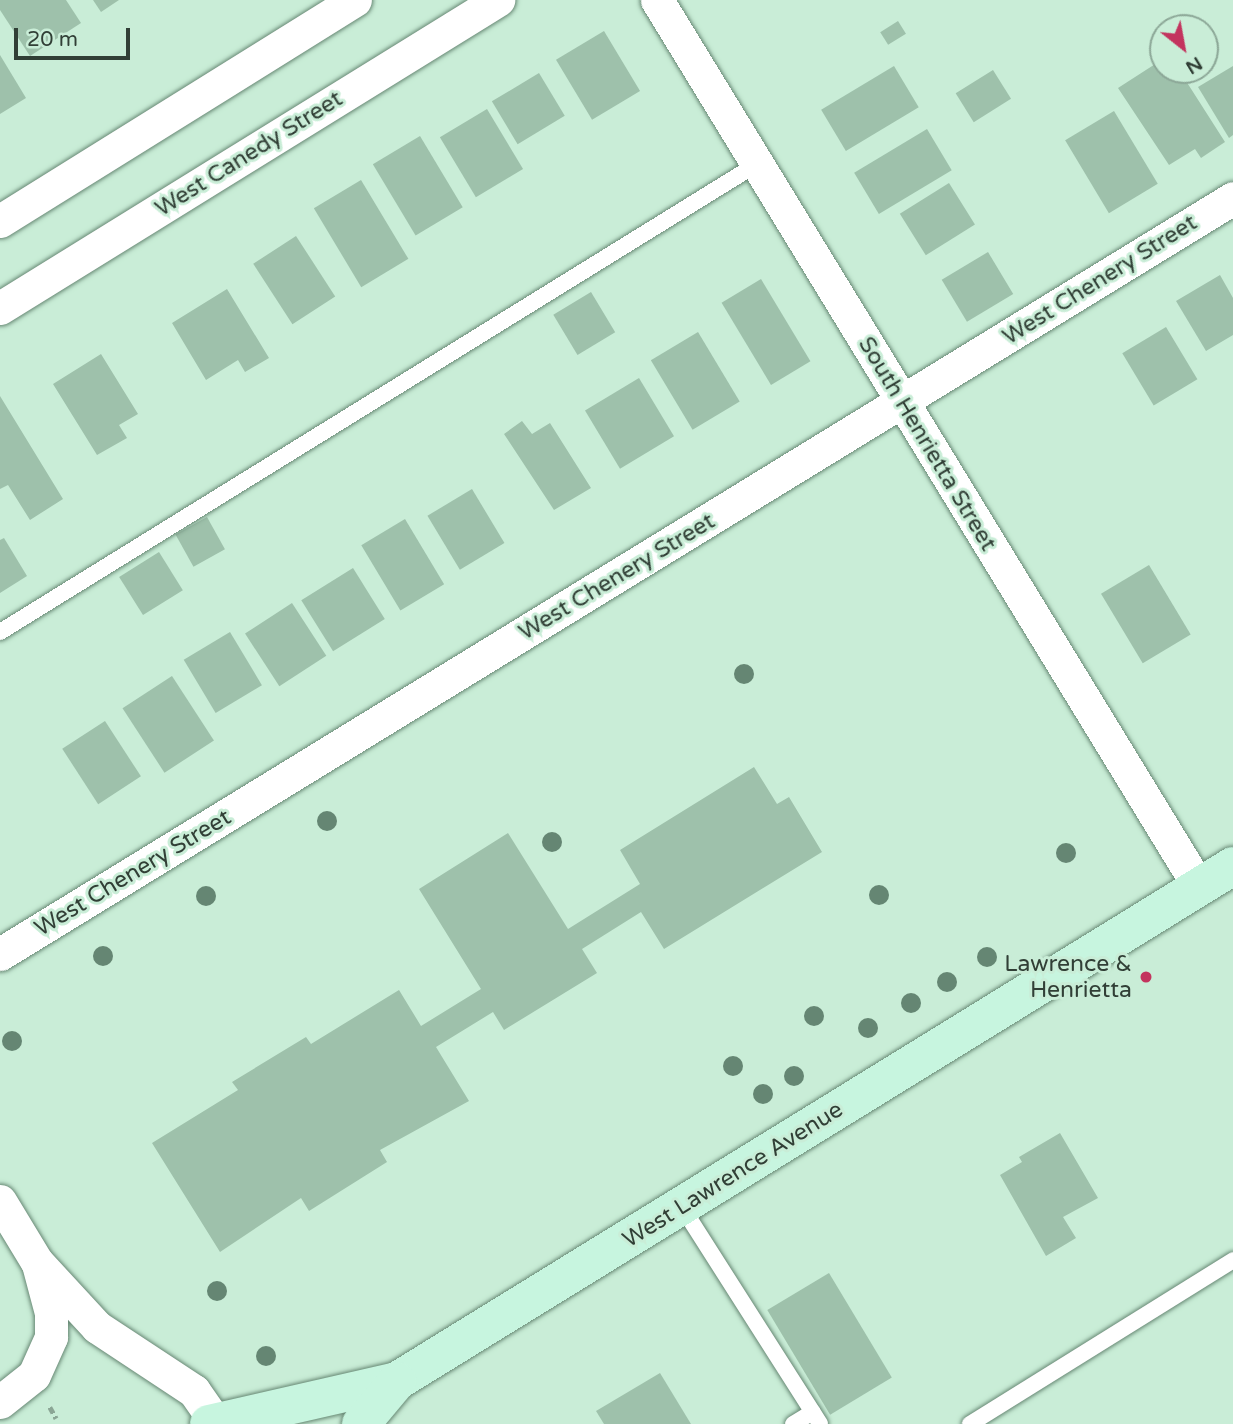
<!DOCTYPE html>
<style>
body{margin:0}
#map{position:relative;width:1233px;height:1424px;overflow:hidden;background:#c9edd7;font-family:"Varela Round",sans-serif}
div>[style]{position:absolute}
.building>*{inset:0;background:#9ec1ab;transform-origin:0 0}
.path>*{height:4.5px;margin-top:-2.25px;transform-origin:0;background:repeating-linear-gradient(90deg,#8ba695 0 7px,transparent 0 10.5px)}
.roads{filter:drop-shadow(0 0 2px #678874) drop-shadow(0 0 2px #678874)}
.lane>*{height:16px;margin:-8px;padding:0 8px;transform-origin:8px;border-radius:8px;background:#fff}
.street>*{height:33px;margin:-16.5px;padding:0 16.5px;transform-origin:16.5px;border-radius:16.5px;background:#fff}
.secondary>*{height:38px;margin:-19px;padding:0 19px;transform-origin:19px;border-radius:19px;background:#c7f5df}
.trees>*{width:20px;height:20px;margin:-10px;border-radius:50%;background:#658673}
.dots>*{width:19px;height:19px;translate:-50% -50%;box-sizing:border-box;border:4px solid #c9edd7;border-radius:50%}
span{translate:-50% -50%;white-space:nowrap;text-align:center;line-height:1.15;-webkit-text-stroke:6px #c9edd7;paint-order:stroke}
.street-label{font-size:23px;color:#313f36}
.poi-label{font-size:23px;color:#313f36}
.right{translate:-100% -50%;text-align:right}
.north{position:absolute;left:1149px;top:14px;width:70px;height:70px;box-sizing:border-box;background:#c9edd7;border:2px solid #8ca797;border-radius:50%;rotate:149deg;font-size:19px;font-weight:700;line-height:28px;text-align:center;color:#313f36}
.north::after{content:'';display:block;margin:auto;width:24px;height:32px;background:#c3345e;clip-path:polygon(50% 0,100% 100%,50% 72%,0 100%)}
.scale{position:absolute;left:14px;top:28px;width:116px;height:32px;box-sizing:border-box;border:4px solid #313f36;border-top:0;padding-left:9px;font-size:21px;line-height:24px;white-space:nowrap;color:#313f36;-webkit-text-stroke:5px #c9edd7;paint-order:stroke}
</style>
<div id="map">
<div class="building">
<i style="clip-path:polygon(0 0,66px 0,81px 23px,30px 56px,0 10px)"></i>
<i style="clip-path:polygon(93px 0,119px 0,101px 12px)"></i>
<i style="left:898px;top:21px;width:15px;height:21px;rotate:58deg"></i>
<i style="left:604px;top:31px;width:70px;height:56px;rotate:59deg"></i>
<i style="clip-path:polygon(0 55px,26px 98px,0 114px)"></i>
<i style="clip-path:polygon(1163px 59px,1163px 70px,1179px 70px,1225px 142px,1201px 158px,1195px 149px,1169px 165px,1118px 88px)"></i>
<i style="left:894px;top:66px;width:48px;height:85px;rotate:59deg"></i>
<i style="clip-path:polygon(1233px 66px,1233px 135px,1229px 138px,1198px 87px)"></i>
<i style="left:993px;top:70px;width:34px;height:44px;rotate:58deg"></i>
<i style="left:539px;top:73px;width:50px;height:55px;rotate:59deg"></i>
<i style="left:487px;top:109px;width:70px;height:55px;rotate:59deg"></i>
<i style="left:1114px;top:111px;width:85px;height:57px;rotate:59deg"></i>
<i style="left:927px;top:129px;width:48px;height:85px;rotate:59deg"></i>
<i style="left:420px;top:136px;width:83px;height:55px;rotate:59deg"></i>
<i style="left:361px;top:180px;width:92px;height:55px;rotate:59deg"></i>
<i style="left:949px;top:183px;width:49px;height:58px;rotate:58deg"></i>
<i style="left:296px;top:236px;width:72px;height:51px;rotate:57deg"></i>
<i style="left:988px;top:252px;width:49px;height:54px;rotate:59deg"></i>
<i style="clip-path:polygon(1220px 275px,1233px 298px,1233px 335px,1206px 351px,1176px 301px)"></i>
<i style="left:761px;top:279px;width:96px;height:46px;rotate:59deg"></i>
<i style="clip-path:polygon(227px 289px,269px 358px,245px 372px,238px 360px,206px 380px,172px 323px)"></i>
<i style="left:591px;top:292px;width:47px;height:44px;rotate:59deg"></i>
<i style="left:1166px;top:327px;width:61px;height:51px;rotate:59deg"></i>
<i style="left:698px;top:332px;width:81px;height:55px;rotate:59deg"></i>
<i style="clip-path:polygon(101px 354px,138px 414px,119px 425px,127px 438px,97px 455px,53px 384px)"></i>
<i style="left:639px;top:378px;width:68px;height:63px;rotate:59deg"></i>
<i style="clip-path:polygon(0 396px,63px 499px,30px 520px,8px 485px,0 489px)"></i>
<i style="clip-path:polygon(522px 421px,532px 434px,550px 423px,591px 488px,554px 510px,504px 434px)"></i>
<i style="left:472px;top:489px;width:63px;height:52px;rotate:59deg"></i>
<i style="left:207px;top:517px;width:37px;height:36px;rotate:61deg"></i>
<i style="left:405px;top:519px;width:76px;height:51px;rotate:59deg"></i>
<i style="clip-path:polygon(4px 538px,27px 576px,0 593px,0 540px)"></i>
<i style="left:159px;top:552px;width:45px;height:47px;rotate:58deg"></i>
<i style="left:1149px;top:565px;width:81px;height:56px;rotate:59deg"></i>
<i style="left:353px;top:568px;width:60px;height:61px;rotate:58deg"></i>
<i style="left:292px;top:603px;width:63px;height:56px;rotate:57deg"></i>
<i style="left:230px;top:632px;width:62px;height:54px;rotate:59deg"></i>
<i style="left:172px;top:676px;width:77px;height:59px;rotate:57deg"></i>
<i style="left:105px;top:721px;width:66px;height:51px;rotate:57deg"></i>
<i style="clip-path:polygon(754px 767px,777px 804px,789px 797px,822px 852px,664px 949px,641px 912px,582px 949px,597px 973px,504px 1030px,493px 1012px,436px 1047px,469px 1101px,380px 1150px,387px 1162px,309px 1211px,301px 1198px,220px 1252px,152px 1143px,238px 1090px,232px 1082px,306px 1037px,311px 1044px,399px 990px,421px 1026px,481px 989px,419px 889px,508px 833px,568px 929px,640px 884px,620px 850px)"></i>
<i style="clip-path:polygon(1060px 1133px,1098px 1198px,1063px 1217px,1076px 1238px,1046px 1256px,1000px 1175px,1022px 1162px,1019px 1157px)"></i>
<i style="left:829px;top:1273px;width:122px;height:72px;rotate:59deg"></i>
<i style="clip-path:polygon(660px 1373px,691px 1424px,604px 1424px,596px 1411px)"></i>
</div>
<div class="path">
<i style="left:50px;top:1407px;width:13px;rotate:61deg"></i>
</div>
<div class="roads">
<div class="lane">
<i style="left:0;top:632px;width:890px;rotate:-31.73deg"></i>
<i style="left:682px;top:1207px;width:257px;rotate:57.5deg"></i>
<i style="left:793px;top:1424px;width:23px;rotate:-31deg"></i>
<i style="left:970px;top:1424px;width:310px;rotate:-31.9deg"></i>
</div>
<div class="street">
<i style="left:657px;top:0;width:1039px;rotate:58.57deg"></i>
<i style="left:0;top:221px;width:418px;rotate:-31.9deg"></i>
<i style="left:0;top:308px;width:586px;rotate:-31.74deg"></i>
<i style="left:0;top:954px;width:1446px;rotate:-31.51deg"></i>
<i style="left:0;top:1201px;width:71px;rotate:58.8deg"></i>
<i style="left:37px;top:1262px;width:88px;rotate:47.3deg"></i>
<i style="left:97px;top:1327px;width:116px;rotate:33.4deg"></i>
<i style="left:194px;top:1391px;width:39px;rotate:55deg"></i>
<i style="left:0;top:1402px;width:43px;rotate:-38.5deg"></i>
<i style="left:34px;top:1375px;width:42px;rotate:-65.9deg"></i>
<i style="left:51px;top:1337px;width:24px;rotate:-90deg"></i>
<i style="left:51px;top:1313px;width:47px;rotate:-104.9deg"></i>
</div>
<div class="secondary">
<i style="left:209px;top:1424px;width:193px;rotate:-12.9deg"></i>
<i style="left:397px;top:1381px;width:982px;rotate:-31.63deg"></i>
<i style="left:361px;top:1424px;width:56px;rotate:-50.1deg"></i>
</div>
</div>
<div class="trees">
<i style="left:744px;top:674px"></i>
<i style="left:327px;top:821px"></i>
<i style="left:552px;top:842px"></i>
<i style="left:1066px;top:853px"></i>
<i style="left:879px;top:895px"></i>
<i style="left:206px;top:896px"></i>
<i style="left:103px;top:956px"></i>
<i style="left:987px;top:957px"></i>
<i style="left:947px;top:982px"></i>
<i style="left:911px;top:1003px"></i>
<i style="left:814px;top:1016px"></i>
<i style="left:868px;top:1028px"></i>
<i style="left:12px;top:1041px"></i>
<i style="left:733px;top:1066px"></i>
<i style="left:794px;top:1076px"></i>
<i style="left:763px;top:1094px"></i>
<i style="left:217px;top:1291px"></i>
<i style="left:266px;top:1356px"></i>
</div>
<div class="dots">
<i style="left:1146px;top:977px;background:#c3345e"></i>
</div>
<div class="street-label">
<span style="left:249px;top:154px;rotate:-32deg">West Canedy Street</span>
<span style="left:1100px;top:280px;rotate:-32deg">West Chenery Street</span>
<span style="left:927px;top:444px;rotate:59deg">South Henrietta Street</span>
<span style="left:617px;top:577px;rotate:-31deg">West Chenery Street</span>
<span style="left:133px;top:873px;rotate:-31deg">West Chenery Street</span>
<span style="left:733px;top:1175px;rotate:-32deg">West Lawrence Avenue</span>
</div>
<div class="poi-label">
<span class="right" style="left:1132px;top:977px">Lawrence &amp;<br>Henrietta</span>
</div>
<div class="north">N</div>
<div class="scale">20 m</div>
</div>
